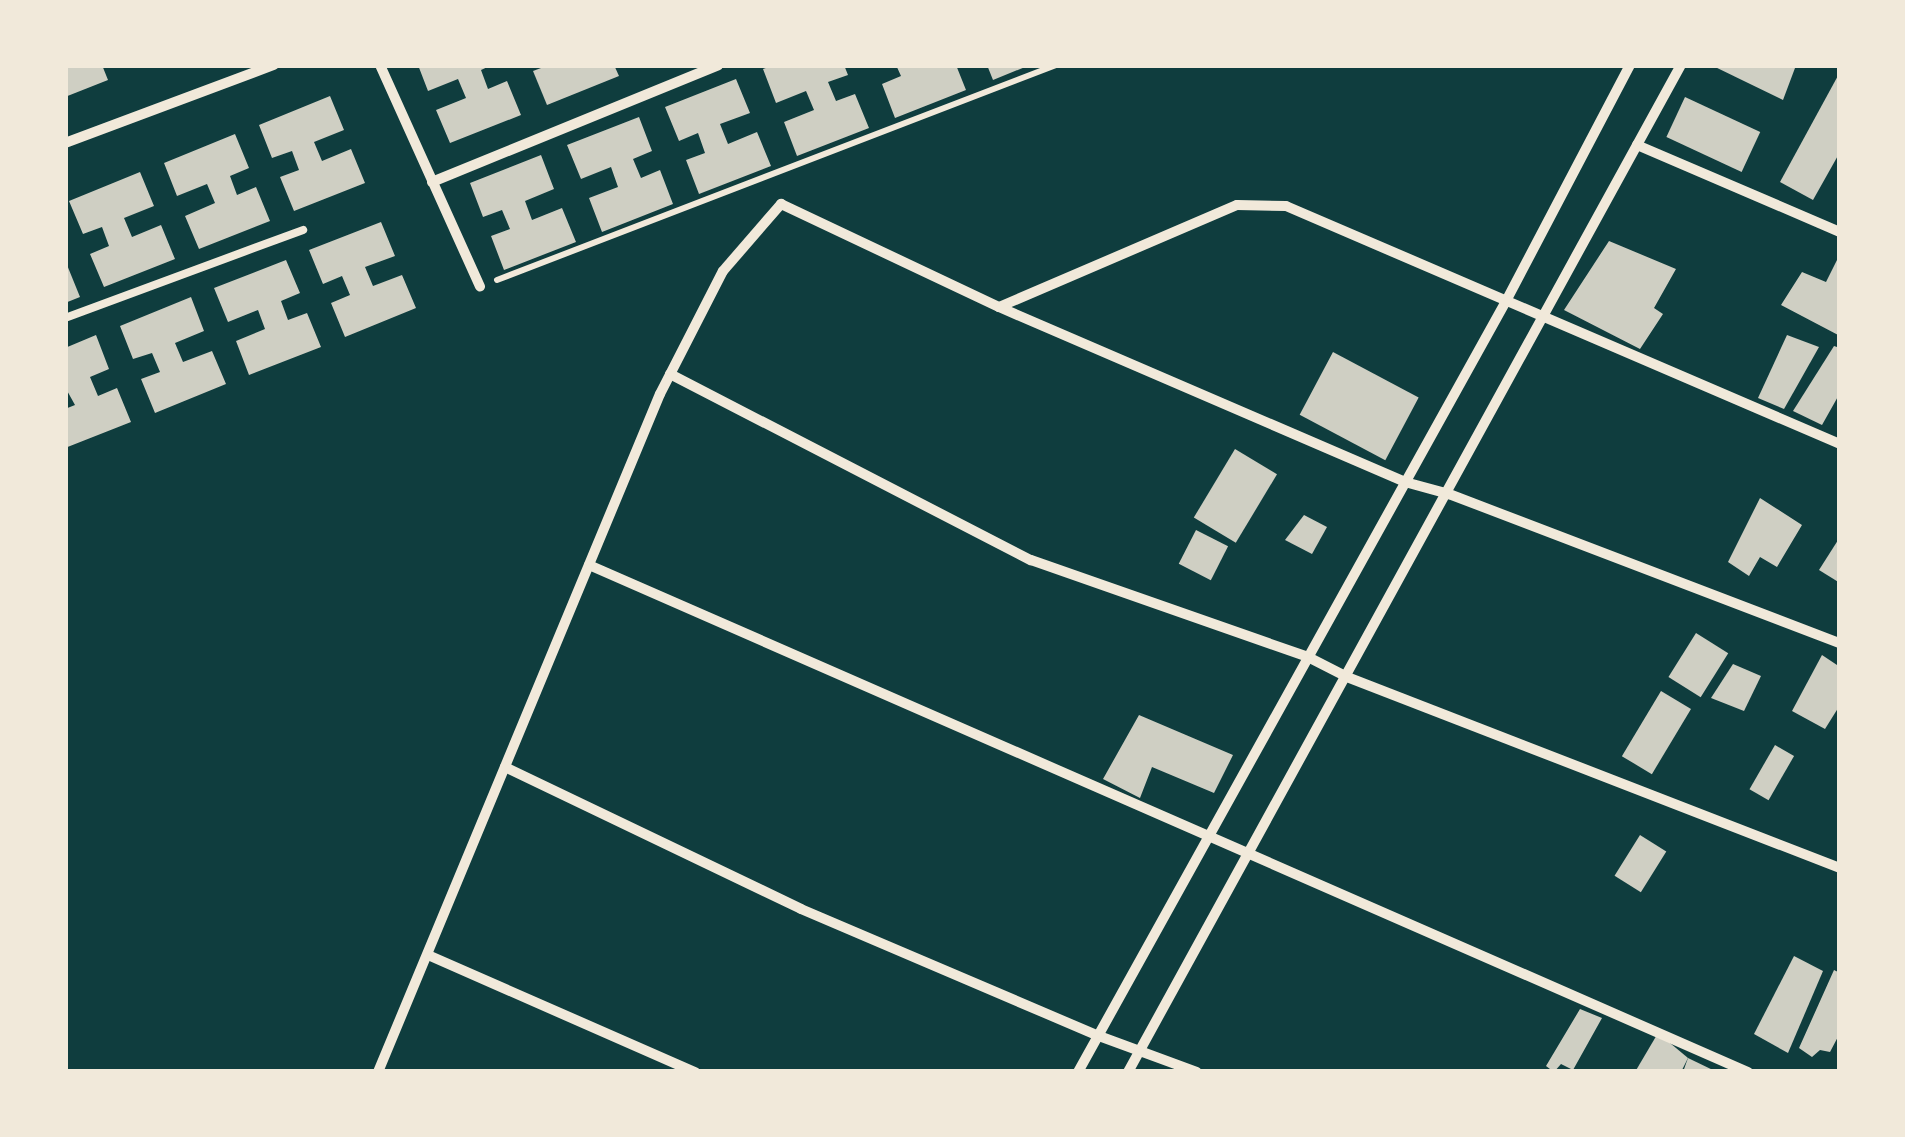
<!DOCTYPE html>
<style>
body{margin:0}
#map{position:relative;width:1905px;height:1137px;overflow:hidden;background:#0f3d3e;font-family:Cabin,sans-serif}
div>[style]{position:absolute}
.building>*{inset:0;background:#cfcfc3;transform-origin:0 0}
.path>*{height:6px;margin:-3px;padding:0 3px;transform-origin:3px;border-radius:3px;background:#f1e9da}
.service>*{height:8px;margin:-4px;padding:0 4px;transform-origin:4px;border-radius:4px;background:#f1e9da}
.minor>*{height:10px;margin:-5px;padding:0 5px;transform-origin:5px;border-radius:5px;background:#f1e9da}
span{translate:-50% -50%;white-space:nowrap;text-align:center;line-height:1.15;-webkit-text-stroke:9px #f1e9da;paint-order:stroke}
.frame{position:absolute;inset:0;border:68px solid #f1e9da;pointer-events:none}
</style>
<div id="map">
<div class="building">
<i style="clip-path:polygon(65px 65px,102px 65px,108px 80px,65px 97px)"></i>
<i style="clip-path:polygon(418px 65px,492px 65px,481px 70px,488px 89px,507px 81px,521px 115px,450px 143px,436px 110px,466px 98px,458px 79px,428px 91px)"></i>
<i style="clip-path:polygon(549px 65px,614px 65px,619px 76px,547px 105px,533px 71px)"></i>
<i style="clip-path:polygon(774px 65px,844px 65px,848px 75px,828px 82px,836px 101px,855px 94px,869px 128px,797px 156px,784px 122px,814px 110px,806px 91px,776px 103px,763px 69px)"></i>
<i style="clip-path:polygon(896px 65px,956px 65px,966px 90px,895px 118px,882px 84px,901px 76px)"></i>
<i style="clip-path:polygon(987px 65px,1030px 65px,993px 80px)"></i>
<i style="clip-path:polygon(1711px 65px,1788px 65px,1795px 68px,1783px 100px)"></i>
<i style="clip-path:polygon(1840px 72px,1840px 152px,1813px 200px,1780px 182px)"></i>
<i style="clip-path:polygon(736px 79px,750px 113px,720px 124px,728px 144px,757px 132px,771px 166px,699px 194px,686px 160px,705px 153px,698px 133px,679px 141px,665px 107px)"></i>
<i style="clip-path:polygon(330px 96px,344px 130px,314px 142px,322px 161px,351px 149px,365px 183px,294px 211px,280px 177px,299px 170px,292px 151px,272px 158px,259px 125px)"></i>
<i style="left:1685px;top:97px;width:83px;height:44px;rotate:25deg"></i>
<i style="clip-path:polygon(639px 117px,652px 151px,633px 159px,641px 178px,660px 170px,673px 204px,602px 232px,589px 198px,618px 187px,611px 167px,581px 179px,567px 145px)"></i>
<i style="clip-path:polygon(235px 134px,249px 168px,230px 176px,237px 195px,256px 187px,270px 221px,199px 249px,185px 216px,215px 203px,207px 184px,177px 196px,164px 163px)"></i>
<i style="clip-path:polygon(541px 155px,554px 189px,525px 201px,532px 220px,562px 208px,576px 242px,504px 270px,491px 236px,510px 229px,502px 210px,483px 217px,470px 183px)"></i>
<i style="clip-path:polygon(140px 172px,154px 206px,124px 218px,132px 237px,161px 225px,175px 259px,104px 287px,90px 254px,109px 246px,102px 227px,83px 234px,69px 201px)"></i>
<i style="clip-path:polygon(381px 222px,395px 256px,365px 267px,373px 286px,402px 275px,416px 308px,345px 337px,331px 303px,350px 295px,342px 276px,323px 284px,309px 250px)"></i>
<i style="clip-path:polygon(1609px 241px,1676px 269px,1654px 308px,1663px 314px,1640px 349px,1564px 310px)"></i>
<i style="clip-path:polygon(1840px 254px,1840px 336px,1781px 305px,1802px 272px,1826px 282px)"></i>
<i style="clip-path:polygon(65px 260px,80px 297px,65px 303px)"></i>
<i style="clip-path:polygon(286px 260px,300px 293px,281px 301px,288px 320px,307px 313px,321px 347px,249px 375px,236px 341px,265px 329px,258px 310px,228px 322px,214px 288px)"></i>
<i style="clip-path:polygon(191px 297px,204px 331px,175px 343px,183px 362px,212px 351px,226px 384px,155px 413px,141px 379px,160px 372px,152px 353px,133px 359px,120px 326px)"></i>
<i style="clip-path:polygon(96px 335px,109px 369px,90px 377px,98px 396px,117px 388px,131px 422px,65px 448px,65px 409px,75px 405px,65px 387px,65px 348px)"></i>
<i style="clip-path:polygon(1787px 335px,1819px 347px,1784px 409px,1758px 398px)"></i>
<i style="clip-path:polygon(1834px 346px,1840px 348px,1840px 393px,1822px 425px,1793px 411px)"></i>
<i style="left:1333px;top:352px;width:97px;height:71px;rotate:28deg"></i>
<i style="left:1235px;top:449px;width:49px;height:80px;rotate:31deg"></i>
<i style="clip-path:polygon(1760px 498px,1802px 525px,1777px 567px,1760px 557px,1749px 576px,1728px 562px)"></i>
<i style="clip-path:polygon(1304px 515px,1327px 527px,1312px 554px,1285px 540px)"></i>
<i style="left:1196px;top:530px;width:36px;height:38px;rotate:27deg"></i>
<i style="clip-path:polygon(1840px 537px,1840px 583px,1819px 570px)"></i>
<i style="left:1696px;top:633px;width:38px;height:52px;rotate:32deg"></i>
<i style="clip-path:polygon(1822px 655px,1840px 667px,1840px 705px,1825px 729px,1792px 711px)"></i>
<i style="clip-path:polygon(1733px 664px,1761px 676px,1744px 711px,1711px 698px)"></i>
<i style="left:1661px;top:691px;width:35px;height:76px;rotate:31deg"></i>
<i style="clip-path:polygon(1139px 715px,1233px 755px,1214px 793px,1152px 767px,1140px 798px,1103px 779px)"></i>
<i style="left:1775px;top:745px;width:22px;height:51px;rotate:30deg"></i>
<i style="left:1640px;top:835px;width:31px;height:48px;rotate:32deg"></i>
<i style="clip-path:polygon(1794px 956px,1823px 971px,1788px 1053px,1754px 1034px)"></i>
<i style="clip-path:polygon(1834px 970px,1840px 973px,1840px 1033px,1830px 1052px,1820px 1050px,1812px 1057px,1799px 1048px)"></i>
<i style="clip-path:polygon(1580px 1009px,1602px 1018px,1573px 1070px,1561px 1064px,1554px 1072px,1546px 1066px)"></i>
<i style="clip-path:polygon(1658px 1033px,1688px 1058px,1681px 1072px,1635px 1072px)"></i>
<i style="clip-path:polygon(1688px 1058px,1717px 1072px,1683px 1072px)"></i>
</div>
<div class="path">
<i style="left:497px;top:280px;width:599px;rotate:-21.04deg"></i>
</div>
<div class="service">
<i style="left:65px;top:318px;width:254px;rotate:-20.3deg"></i>
</div>
<div class="minor">
<i style="left:380px;top:65px;width:243px;rotate:65.7deg"></i>
<i style="left:65px;top:143px;width:223px;rotate:-20.5deg"></i>
<i style="left:1637px;top:145px;width:221px;rotate:23.2deg"></i>
<i style="left:432px;top:182px;width:309px;rotate:-22.2deg"></i>
<i style="left:999px;top:307px;width:259px;rotate:-23.2deg"></i>
<i style="left:1237px;top:205px;width:49px;rotate:1.2deg"></i>
<i style="left:1286px;top:206px;width:603px;rotate:23.25deg"></i>
<i style="left:670px;top:374px;width:406px;rotate:27.3deg"></i>
<i style="left:1031px;top:560px;width:293px;rotate:19.3deg"></i>
<i style="left:1308px;top:657px;width:44px;rotate:27.1deg"></i>
<i style="left:1347px;top:677px;width:529px;rotate:21.18deg"></i>
<i style="left:589px;top:565px;width:1265px;rotate:23.63deg"></i>
<i style="left:505px;top:767px;width:328px;rotate:25.6deg"></i>
<i style="left:801px;top:909px;width:324px;rotate:23.1deg"></i>
<i style="left:1099px;top:1036px;width:104px;rotate:20.2deg"></i>
<i style="left:428px;top:955px;width:292px;rotate:23.7deg"></i>
<i style="left:378px;top:1072px;width:734px;rotate:-67.42deg"></i>
<i style="left:660px;top:394px;width:138px;rotate:-62.9deg"></i>
<i style="left:723px;top:271px;width:89px;rotate:-49.1deg"></i>
<i style="left:781px;top:204px;width:241px;rotate:25.3deg"></i>
<i style="left:999px;top:307px;width:442px;rotate:23.3deg"></i>
<i style="left:1405px;top:482px;width:46px;rotate:15.3deg"></i>
<i style="left:1449px;top:494px;width:418px;rotate:20.9deg"></i>
<i style="left:1078px;top:1072px;width:880px;rotate:-60.96deg"></i>
<i style="left:1505px;top:303px;width:269px;rotate:-62.3deg"></i>
<i style="left:1128px;top:1072px;width:1149px;rotate:-61.23deg"></i>
</div>
<div class="frame"></div>
</div>
